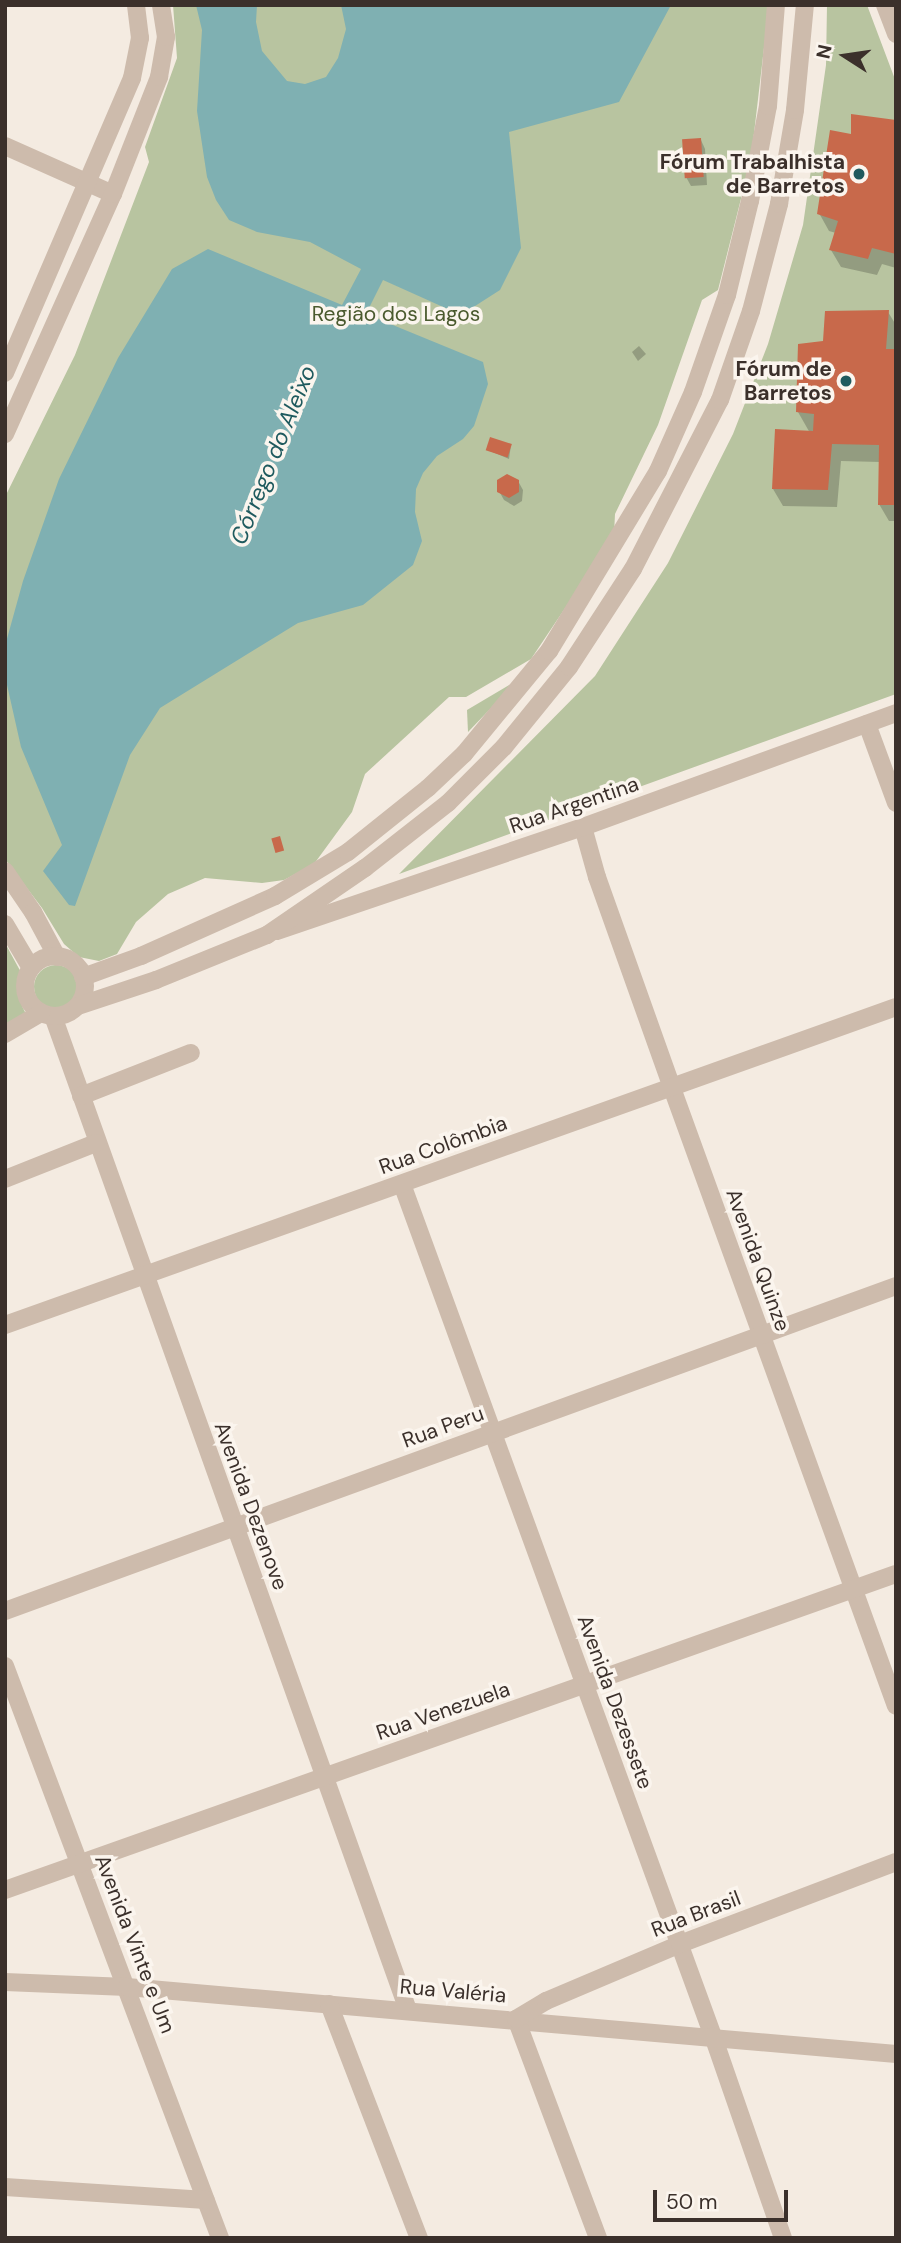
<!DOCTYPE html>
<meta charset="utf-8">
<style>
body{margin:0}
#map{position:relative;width:901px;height:2243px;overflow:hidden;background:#f4ebe1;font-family:"DM Sans",sans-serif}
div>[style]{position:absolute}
.green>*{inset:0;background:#b8c4a0}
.round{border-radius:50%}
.water>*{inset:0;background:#7fb0b2}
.shadow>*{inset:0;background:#0003}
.building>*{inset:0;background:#c8694b;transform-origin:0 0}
.minor>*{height:18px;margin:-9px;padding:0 9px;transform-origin:9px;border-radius:9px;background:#cdbbac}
.tertiary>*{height:18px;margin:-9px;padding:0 9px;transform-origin:9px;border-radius:9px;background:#cdbbac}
.tertiary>.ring{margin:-9px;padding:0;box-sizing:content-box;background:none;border:18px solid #cdbbac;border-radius:50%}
.dots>*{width:19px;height:19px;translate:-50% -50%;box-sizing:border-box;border:4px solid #fbf5ee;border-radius:50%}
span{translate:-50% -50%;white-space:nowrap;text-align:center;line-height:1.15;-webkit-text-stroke:7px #fbf5ee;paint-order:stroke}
.poi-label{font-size:21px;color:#3b302b;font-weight:700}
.right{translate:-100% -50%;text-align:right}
.park-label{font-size:21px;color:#4a5a2e}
.street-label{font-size:21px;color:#3b302b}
.water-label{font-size:23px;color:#1f5a5e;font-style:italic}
.frame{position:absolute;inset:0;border:7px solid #3b302b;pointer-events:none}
.north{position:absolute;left:810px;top:21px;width:70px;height:70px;-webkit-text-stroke:5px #fbf5ee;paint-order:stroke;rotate:282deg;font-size:19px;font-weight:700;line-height:28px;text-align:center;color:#3b302b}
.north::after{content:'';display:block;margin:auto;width:24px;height:32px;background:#3b302b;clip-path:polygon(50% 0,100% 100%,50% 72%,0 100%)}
.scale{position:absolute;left:653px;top:2190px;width:135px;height:32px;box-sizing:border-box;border:4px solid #3b302b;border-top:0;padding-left:9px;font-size:21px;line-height:24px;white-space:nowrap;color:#3b302b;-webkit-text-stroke:5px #fbf5ee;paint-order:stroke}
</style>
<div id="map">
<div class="green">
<i style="clip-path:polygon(173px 5px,769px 5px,751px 159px,718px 290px,702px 300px,658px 425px,615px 514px,614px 535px,531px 659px,466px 697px,449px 697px,365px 774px,352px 812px,314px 864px,284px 880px,262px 883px,205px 878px,168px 894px,136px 922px,117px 954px,99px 961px,79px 957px,64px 944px,42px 908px,5px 859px,5px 497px,75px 355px,149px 162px,145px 147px,177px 58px)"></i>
<i style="clip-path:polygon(827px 5px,867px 5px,896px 82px,896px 694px,399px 874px,595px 676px,668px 563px,733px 434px,768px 344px,803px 225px,826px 65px)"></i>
<i style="clip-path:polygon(511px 684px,493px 706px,468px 732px,467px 710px)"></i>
<i style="clip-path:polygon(5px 943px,23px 976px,22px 1006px,27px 1016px,5px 1028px)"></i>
<i class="round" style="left:34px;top:965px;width:44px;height:44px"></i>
</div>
<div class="water">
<i style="clip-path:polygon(196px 5px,257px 5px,256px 22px,262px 51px,287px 81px,305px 84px,326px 77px,338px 58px,346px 29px,341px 5px,671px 5px,619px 102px,509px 132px,521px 248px,500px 290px,461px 315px,383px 280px,366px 314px,483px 362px,488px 384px,474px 426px,463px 439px,437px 456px,423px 473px,416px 489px,415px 512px,422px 541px,413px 565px,363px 605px,298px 623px,160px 708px,130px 755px,75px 906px,69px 905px,43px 871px,62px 845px,21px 747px,5px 676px,5px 646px,23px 581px,59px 479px,118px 358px,172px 269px,208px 249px,342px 305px,361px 269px,310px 242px,257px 232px,229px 220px,216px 200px,207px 177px,197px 111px,202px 30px)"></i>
</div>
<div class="shadow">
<i style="clip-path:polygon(896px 122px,896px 268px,882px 264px,877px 275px,841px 267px,831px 250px,836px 233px,829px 231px,819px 213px,853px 136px)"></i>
<i style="clip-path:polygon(701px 140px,705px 149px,707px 185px,691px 186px,686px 177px)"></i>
<i style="clip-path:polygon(888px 312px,896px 325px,896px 521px,889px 521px,879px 504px,880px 462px,841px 461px,837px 507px,783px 506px,773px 489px,810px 433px,798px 412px,825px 343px)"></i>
<i style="clip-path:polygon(639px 346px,646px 354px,638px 361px,632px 352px)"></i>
<i style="clip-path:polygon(511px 445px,509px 459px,488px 450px)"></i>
<i style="clip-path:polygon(518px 481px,523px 490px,522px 501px,514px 506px,504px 500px,499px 491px)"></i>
</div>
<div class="building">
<i style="clip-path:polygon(851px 114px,896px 120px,896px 254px,872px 248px,868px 259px,829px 250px,838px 221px,817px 214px,830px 130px,851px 134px)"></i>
<i style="left:701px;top:138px;width:39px;height:19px;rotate:86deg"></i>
<i style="clip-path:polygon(889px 310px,886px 349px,896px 349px,896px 505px,878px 505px,879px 445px,832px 444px,828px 490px,772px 489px,775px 429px,813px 431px,814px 414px,796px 412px,798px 344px,823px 341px,825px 311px)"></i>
<i style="left:490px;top:437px;width:23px;height:14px;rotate:18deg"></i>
<i style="clip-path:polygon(507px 474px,519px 480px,519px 492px,509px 498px,497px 492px,497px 480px)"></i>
<i style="left:280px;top:836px;width:15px;height:9px;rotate:74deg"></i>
</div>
<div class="minor">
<i style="left:885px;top:5px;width:31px;rotate:69deg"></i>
<i style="left:5px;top:146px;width:118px;rotate:24deg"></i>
<i style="left:867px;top:724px;width:84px;rotate:69.8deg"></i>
<i style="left:583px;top:827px;width:52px;rotate:74.4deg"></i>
<i style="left:597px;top:877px;width:224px;rotate:70.4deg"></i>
<i style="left:672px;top:1088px;width:657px;rotate:70.08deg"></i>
<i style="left:277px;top:931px;width:323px;rotate:-18.8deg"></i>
<i style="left:583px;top:827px;width:333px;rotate:-20deg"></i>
<i style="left:53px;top:1016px;width:1055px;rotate:70.35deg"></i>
<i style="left:81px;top:1096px;width:118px;rotate:-21.4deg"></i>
<i style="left:5px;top:1179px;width:98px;rotate:-21.6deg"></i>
<i style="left:402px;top:1184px;width:907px;rotate:69.95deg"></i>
<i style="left:713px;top:2036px;width:214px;rotate:70.9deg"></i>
<i style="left:5px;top:1325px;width:946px;rotate:-19.64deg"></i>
<i style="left:5px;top:1611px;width:948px;rotate:-20.04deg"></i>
<i style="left:5px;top:1666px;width:611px;rotate:69.4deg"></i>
<i style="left:5px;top:1890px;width:945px;rotate:-19.53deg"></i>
<i style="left:5px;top:1982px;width:122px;rotate:2.3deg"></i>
<i style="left:127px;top:1987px;width:772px;rotate:4.98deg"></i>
<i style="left:329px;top:2004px;width:251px;rotate:69deg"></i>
<i style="left:5px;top:2187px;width:201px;rotate:3.7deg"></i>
<i style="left:598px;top:2238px;width:234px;rotate:-110.5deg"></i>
<i style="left:516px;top:2019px;width:35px;rotate:-31deg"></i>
<i style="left:546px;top:2001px;width:146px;rotate:-23deg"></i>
<i style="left:680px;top:1944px;width:231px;rotate:-20.8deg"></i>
</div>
<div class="tertiary">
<i style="left:5px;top:373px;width:321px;rotate:-66.7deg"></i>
<i style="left:132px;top:78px;width:41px;rotate:-78.7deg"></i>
<i style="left:140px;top:38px;width:33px;rotate:-97deg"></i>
<i style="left:5px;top:434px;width:263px;rotate:-65.8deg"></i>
<i style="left:113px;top:194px;width:126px;rotate:-68.5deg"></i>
<i style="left:159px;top:77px;width:41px;rotate:-80.1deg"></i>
<i style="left:166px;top:37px;width:32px;rotate:-99deg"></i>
<i style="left:5px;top:871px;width:50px;rotate:55.7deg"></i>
<i style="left:33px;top:912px;width:51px;rotate:61.9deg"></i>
<i style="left:5px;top:924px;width:51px;rotate:59.4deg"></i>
<i class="ring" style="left:25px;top:956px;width:42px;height:42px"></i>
<i style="left:83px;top:977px;width:62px;rotate:-19.9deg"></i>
<i style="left:141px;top:956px;width:147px;rotate:-24.1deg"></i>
<i style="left:275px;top:896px;width:85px;rotate:-31.1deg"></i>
<i style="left:348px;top:852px;width:102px;rotate:-38.7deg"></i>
<i style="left:428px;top:788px;width:50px;rotate:-43.4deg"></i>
<i style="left:464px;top:754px;width:134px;rotate:-50.5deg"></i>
<i style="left:549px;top:651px;width:210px;rotate:-58.8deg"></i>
<i style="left:658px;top:471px;width:86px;rotate:-66.1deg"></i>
<i style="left:693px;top:392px;width:103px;rotate:-70.7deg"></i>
<i style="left:727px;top:295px;width:97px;rotate:-76.3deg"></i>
<i style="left:750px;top:201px;width:97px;rotate:-79.3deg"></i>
<i style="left:768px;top:106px;width:101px;rotate:-85.5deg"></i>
<i style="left:78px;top:1006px;width:82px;rotate:-18.4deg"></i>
<i style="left:156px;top:980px;width:120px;rotate:-22.1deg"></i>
<i style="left:267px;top:935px;width:119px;rotate:-34.4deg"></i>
<i style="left:365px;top:868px;width:105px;rotate:-38.1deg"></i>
<i style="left:448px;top:803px;width:79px;rotate:-45deg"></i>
<i style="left:504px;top:747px;width:103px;rotate:-50.9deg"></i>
<i style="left:569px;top:667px;width:117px;rotate:-56.9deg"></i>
<i style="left:633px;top:569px;width:190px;rotate:-62.8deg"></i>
<i style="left:720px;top:400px;width:94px;rotate:-70.8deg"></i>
<i style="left:751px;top:311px;width:111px;rotate:-75.3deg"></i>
<i style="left:779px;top:204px;width:95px;rotate:-80.3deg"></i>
<i style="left:795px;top:110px;width:105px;rotate:-84.6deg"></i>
<i style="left:5px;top:1034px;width:42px;rotate:-30.3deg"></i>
</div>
<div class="dots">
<i style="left:859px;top:174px;background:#1f5a5e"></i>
<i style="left:846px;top:381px;background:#1f5a5e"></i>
</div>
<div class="poi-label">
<span class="right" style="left:845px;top:174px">Fórum Trabalhista<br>de Barretos</span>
<span class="right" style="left:832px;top:381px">Fórum de<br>Barretos</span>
</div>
<div class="park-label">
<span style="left:396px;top:314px">Região dos Lagos</span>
</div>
<div class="street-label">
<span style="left:574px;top:805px;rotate:-19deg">Rua Argentina</span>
<span style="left:443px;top:1145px;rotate:-20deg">Rua Colômbia</span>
<span style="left:758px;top:1260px;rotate:70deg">Avenida Quinze</span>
<span style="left:443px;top:1427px;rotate:-20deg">Rua Peru</span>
<span style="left:251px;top:1506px;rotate:70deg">Avenida Dezenove</span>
<span style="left:615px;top:1702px;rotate:70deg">Avenida Dezessete</span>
<span style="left:443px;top:1711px;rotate:-19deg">Rua Venezuela</span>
<span style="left:696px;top:1914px;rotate:-21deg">Rua Brasil</span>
<span style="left:135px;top:1944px;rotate:69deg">Avenida Vinte e Um</span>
<span style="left:453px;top:1991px;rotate:5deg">Rua Valéria</span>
</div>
<div class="water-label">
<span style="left:273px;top:455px;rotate:-68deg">Córrego do Aleixo</span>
</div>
<div class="frame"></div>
<div class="north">N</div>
<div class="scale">50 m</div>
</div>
